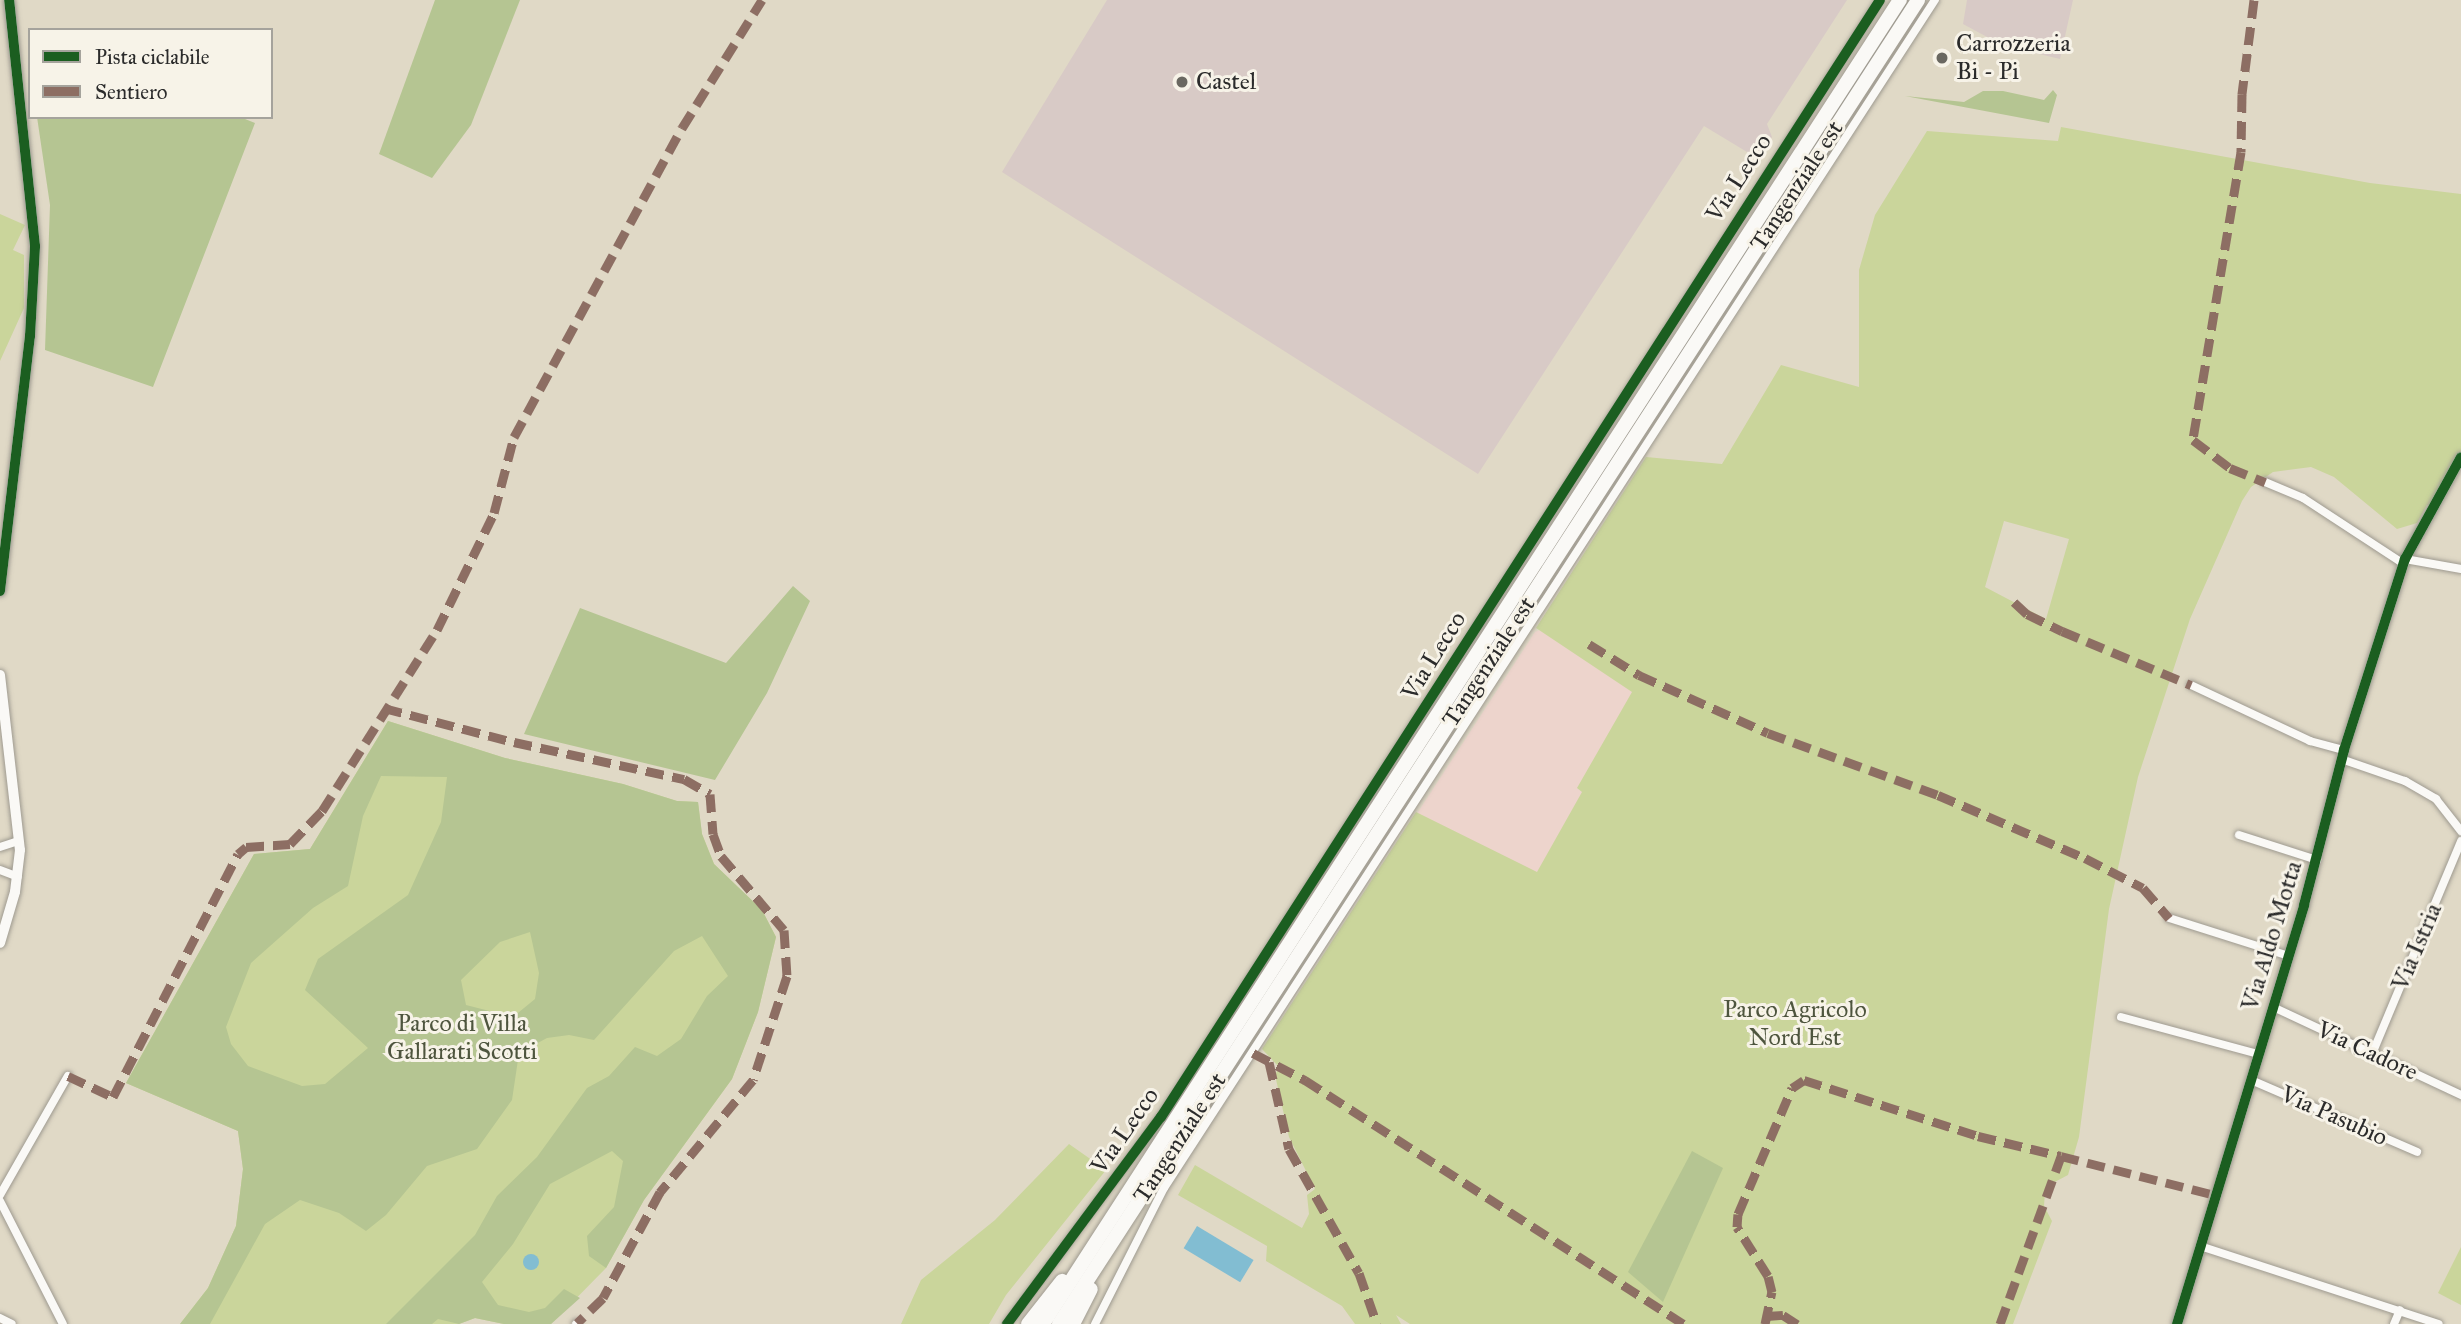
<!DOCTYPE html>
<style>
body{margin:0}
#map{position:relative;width:2461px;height:1324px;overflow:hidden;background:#e0d9c6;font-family:"IM FELL Great Primer",serif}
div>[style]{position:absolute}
.built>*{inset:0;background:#edd4cc}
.industrial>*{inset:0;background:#d8cac6}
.green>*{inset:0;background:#cad59b}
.forest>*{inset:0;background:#b5c592}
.water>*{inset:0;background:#82bdd2;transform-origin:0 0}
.round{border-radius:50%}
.roads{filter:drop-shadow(0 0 2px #9e9a90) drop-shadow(0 0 2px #9e9a90)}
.street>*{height:8px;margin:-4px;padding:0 4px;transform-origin:4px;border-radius:4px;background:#faf9f6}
.secondary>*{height:10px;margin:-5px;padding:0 5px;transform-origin:5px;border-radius:5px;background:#faf9f6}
.highway>*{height:14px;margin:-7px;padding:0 7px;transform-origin:7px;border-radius:7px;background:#faf9f6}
.quiet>*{height:9px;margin-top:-4.5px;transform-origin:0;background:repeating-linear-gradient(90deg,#8d6e63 0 18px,transparent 0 27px)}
.cycleway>*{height:10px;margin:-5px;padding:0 5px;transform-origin:5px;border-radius:5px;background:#1b5e20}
.dots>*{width:19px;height:19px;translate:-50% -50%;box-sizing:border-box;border:4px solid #f7f3e8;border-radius:50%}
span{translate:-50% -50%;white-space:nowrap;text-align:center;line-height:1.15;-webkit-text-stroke:6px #f7f3e8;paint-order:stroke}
.poi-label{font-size:24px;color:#2b2b2b}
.left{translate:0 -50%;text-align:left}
.street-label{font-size:24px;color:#2b2b2b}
.park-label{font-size:24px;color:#4e553e}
.legend{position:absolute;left:28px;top:28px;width:245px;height:91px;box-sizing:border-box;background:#f7f3e8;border:2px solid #a5a39c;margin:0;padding:9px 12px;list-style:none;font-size:21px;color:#2b2b2b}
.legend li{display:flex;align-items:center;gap:14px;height:35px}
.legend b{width:35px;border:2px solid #a5a39c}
</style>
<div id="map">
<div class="built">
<i style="clip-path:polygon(1557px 623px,1637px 692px,1512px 951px,1366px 892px,1535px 632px)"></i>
</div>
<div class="industrial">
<i style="clip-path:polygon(1107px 0,1847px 0,1767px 124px,1772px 137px,1757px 158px,1704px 126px,1478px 474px,1002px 172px)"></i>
<i style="clip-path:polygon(1967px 0,2073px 0,2060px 59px,2002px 45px,1963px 24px)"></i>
</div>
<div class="green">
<i style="clip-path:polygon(evenodd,2061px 127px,2370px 183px,2461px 194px,2461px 466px,2435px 509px,2427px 505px,2417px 523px,2397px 529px,2334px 477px,2311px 467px,2273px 472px,2251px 487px,2242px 501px,2190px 619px,2138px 777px,2109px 909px,2079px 1137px,2068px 1175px,2049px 1185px,2045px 1192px,2044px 1206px,2052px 1221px,2013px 1324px,1410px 1324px,1396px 1315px,1401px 1324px,1355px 1324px,1342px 1306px,1266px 1261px,1267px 1246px,1178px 1195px,1195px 1165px,1302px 1228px,1309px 1214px,1307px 1195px,1315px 1189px,1289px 1137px,1275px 1075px,1279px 1067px,1262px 1049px,1416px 812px,1537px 872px,1582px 792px,1577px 788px,1632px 692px,1536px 628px,1646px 457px,1722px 464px,1781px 365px,1859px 387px,1859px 270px,1875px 215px,1927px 131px,2058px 141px,2061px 127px,2004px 521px,2069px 539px,2046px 619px,1985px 587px,2004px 521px)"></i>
<i style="clip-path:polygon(0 214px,25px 225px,13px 250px,24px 255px,24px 308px,0 361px)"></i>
<i style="clip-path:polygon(388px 721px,505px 758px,623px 784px,677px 801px,698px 802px,702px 834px,714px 864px,762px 910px,776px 937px,758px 1012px,732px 1079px,644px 1200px,606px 1268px,551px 1324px,504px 1324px,475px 1318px,459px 1324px,180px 1324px,208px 1288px,236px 1226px,243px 1169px,238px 1131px,126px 1083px,254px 854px,310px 849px)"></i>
<i style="clip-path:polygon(1069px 1144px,1106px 1170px,1006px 1295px,989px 1324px,901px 1324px,921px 1280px,995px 1220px)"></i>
<i style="clip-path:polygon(2461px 1247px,2461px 1305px,2438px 1293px)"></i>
</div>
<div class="forest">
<i style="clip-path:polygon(435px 0,520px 0,471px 125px,432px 178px,379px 154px)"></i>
<i style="clip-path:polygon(2053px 90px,2057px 95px,2049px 123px,1905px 96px,1964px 102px,1983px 91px,2003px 91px,2044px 100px)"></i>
<i style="clip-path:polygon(37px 117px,240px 117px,255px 123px,153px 387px,45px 350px,50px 205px)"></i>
<i style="clip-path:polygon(793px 586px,810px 601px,767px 693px,715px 780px,524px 734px,580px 608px,726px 663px)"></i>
<i style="clip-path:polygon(evenodd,388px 721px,505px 758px,623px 784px,677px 801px,698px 802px,702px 834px,714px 864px,762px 910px,776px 937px,758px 1012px,732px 1079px,644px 1200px,606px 1268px,589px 1256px,587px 1236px,614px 1207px,623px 1161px,612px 1151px,550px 1184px,513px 1244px,482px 1282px,498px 1305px,529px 1312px,545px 1308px,564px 1289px,580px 1298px,551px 1324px,504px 1324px,475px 1318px,459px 1324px,438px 1319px,432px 1324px,386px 1324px,475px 1235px,497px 1196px,537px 1157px,587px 1088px,609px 1076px,635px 1047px,657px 1056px,681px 1039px,707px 996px,728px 976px,702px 936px,674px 951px,594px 1040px,569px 1035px,547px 1038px,519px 1053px,512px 1100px,477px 1149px,427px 1166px,386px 1215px,366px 1231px,339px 1213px,300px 1200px,265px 1224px,210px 1324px,180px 1324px,208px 1288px,236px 1226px,243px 1169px,238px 1131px,126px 1083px,254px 854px,310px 849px,388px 721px,381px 776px,447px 777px,441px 822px,408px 895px,318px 959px,305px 990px,368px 1048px,325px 1084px,302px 1086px,248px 1066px,231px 1044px,226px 1027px,251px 963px,313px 908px,348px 886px,363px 816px,381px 776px,388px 721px,530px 932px,539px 973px,535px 999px,513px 1017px,466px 1005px,461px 980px,500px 942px,530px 932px)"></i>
<i style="clip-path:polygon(1692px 1151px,1723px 1168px,1663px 1302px,1628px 1272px)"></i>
</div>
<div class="water">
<i style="left:1197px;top:1226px;width:66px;height:26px;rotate:31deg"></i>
<i class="round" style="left:523px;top:1254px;width:16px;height:16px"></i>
</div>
<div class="roads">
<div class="street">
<i style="left:2265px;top:482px;width:41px;rotate:22.8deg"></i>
<i style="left:2303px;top:498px;width:121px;rotate:33.2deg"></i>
<i style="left:2405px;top:559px;width:57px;rotate:10.1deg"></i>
<i style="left:2191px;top:685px;width:132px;rotate:25.2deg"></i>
<i style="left:2310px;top:741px;width:35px;rotate:15deg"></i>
<i style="left:2344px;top:760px;width:65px;rotate:19deg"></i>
<i style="left:2405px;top:781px;width:36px;rotate:30deg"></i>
<i style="left:2436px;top:799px;width:41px;rotate:52deg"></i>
<i style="left:2239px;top:835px;width:82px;rotate:17.8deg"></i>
<i style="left:0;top:847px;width:20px;rotate:-18deg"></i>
<i style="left:0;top:870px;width:19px;rotate:21deg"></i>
<i style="left:2169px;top:918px;width:126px;rotate:17.6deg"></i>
<i style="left:2273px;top:1007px;width:208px;rotate:25.1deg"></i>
<i style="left:2121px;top:1017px;width:142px;rotate:15.1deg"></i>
<i style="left:2372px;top:1054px;width:231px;rotate:-67.3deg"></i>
<i style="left:2251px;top:1080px;width:181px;rotate:23.4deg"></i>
<i style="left:0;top:1195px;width:137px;rotate:-60.3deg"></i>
<i style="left:0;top:1201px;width:138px;rotate:62.9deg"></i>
<i style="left:2200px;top:1246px;width:251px;rotate:18.1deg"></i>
<i style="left:0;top:1318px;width:13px;rotate:27deg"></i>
<i style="left:576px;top:1324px;width:1px;rotate:-45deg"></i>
<i style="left:1007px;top:1324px;width:258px;rotate:-53.4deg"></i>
<i style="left:1161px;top:1117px;width:1328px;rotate:-57.23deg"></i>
<i style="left:1095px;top:1324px;width:153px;rotate:-63.1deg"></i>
<i style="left:1164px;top:1188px;width:1416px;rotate:-57.02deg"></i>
<i style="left:2394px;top:1324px;width:15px;rotate:-67deg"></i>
</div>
<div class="secondary">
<i style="left:0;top:591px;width:257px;rotate:-83.3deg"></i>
<i style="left:30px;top:336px;width:90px;rotate:-86.8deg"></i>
<i style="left:35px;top:246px;width:247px;rotate:-96deg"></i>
<i style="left:0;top:675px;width:176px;rotate:83.5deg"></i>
<i style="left:20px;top:850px;width:42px;rotate:96.8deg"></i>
<i style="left:15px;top:892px;width:53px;rotate:106.4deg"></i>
<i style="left:2177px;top:1324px;width:438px;rotate:-73.1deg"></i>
<i style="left:2304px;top:905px;width:160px;rotate:-75.5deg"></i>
<i style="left:2344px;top:750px;width:201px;rotate:-72.3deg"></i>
<i style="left:2405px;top:559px;width:116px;rotate:-61.2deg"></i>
</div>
<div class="highway">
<i style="left:1028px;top:1324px;width:55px;rotate:-51.7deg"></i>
<i style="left:1043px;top:1324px;width:1577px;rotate:-57.09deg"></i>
<i style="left:1059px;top:1324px;width:1578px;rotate:-57.02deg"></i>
<i style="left:1073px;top:1324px;width:39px;rotate:-63deg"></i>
</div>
</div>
<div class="quiet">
<i style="left:2254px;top:0;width:95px;rotate:97.3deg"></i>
<i style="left:2242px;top:94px;width:58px;rotate:91deg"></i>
<i style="left:2241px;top:152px;width:292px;rotate:99.5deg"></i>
<i style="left:2193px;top:440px;width:46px;rotate:37.1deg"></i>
<i style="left:2230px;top:468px;width:38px;rotate:22deg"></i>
<i style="left:2014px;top:602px;width:18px;rotate:43deg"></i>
<i style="left:2027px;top:614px;width:39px;rotate:26deg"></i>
<i style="left:2062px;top:631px;width:140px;rotate:22.7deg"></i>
<i style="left:1589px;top:644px;width:59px;rotate:31.8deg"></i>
<i style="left:1639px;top:675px;width:141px;rotate:24.2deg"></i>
<i style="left:1768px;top:733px;width:181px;rotate:20deg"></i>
<i style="left:1938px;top:795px;width:160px;rotate:23.2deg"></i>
<i style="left:2085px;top:858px;width:65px;rotate:27.3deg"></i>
<i style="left:2143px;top:888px;width:40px;rotate:49deg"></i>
<i style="left:384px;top:708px;width:134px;rotate:14.7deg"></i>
<i style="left:514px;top:742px;width:174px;rotate:12.3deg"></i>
<i style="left:684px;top:779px;width:30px;rotate:30deg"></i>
<i style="left:710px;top:794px;width:40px;rotate:85.7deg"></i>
<i style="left:713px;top:834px;width:23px;rotate:70deg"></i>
<i style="left:721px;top:856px;width:97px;rotate:49.6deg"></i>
<i style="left:784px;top:930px;width:46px;rotate:86.3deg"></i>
<i style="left:787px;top:976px;width:109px;rotate:108.1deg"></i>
<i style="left:753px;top:1080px;width:146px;rotate:129.7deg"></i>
<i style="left:660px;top:1192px;width:120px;rotate:118.3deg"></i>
<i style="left:603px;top:1298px;width:36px;rotate:136deg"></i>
<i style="left:1253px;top:1053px;width:59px;rotate:27.4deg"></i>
<i style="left:1305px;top:1080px;width:450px;rotate:32.8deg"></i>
<i style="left:1269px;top:1062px;width:89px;rotate:77.1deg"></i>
<i style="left:1289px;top:1149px;width:142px;rotate:60.6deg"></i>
<i style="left:1359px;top:1273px;width:54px;rotate:70.6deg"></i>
<i style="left:68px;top:1076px;width:50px;rotate:25deg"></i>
<i style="left:113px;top:1097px;width:273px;rotate:-62.8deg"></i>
<i style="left:238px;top:854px;width:11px;rotate:-41deg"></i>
<i style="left:246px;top:847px;width:44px;rotate:-3.9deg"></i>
<i style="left:290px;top:844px;width:46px;rotate:-45.9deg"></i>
<i style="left:322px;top:811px;width:214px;rotate:-57.6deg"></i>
<i style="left:437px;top:630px;width:130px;rotate:-64deg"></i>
<i style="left:494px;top:513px;width:79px;rotate:-75.3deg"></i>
<i style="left:514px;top:437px;width:352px;rotate:-61.5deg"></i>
<i style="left:682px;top:128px;width:151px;rotate:-58deg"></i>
<i style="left:1767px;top:1316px;width:16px;rotate:-4deg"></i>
<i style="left:1783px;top:1315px;width:17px;rotate:33deg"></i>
<i style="left:1765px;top:1324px;width:33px;rotate:-78deg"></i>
<i style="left:1772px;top:1292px;width:16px;rotate:-104deg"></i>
<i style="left:1768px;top:1276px;width:58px;rotate:-122.3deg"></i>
<i style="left:1737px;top:1227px;width:13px;rotate:-86deg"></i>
<i style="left:1738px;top:1214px;width:137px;rotate:-66.8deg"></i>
<i style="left:1792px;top:1088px;width:14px;rotate:-34deg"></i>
<i style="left:1804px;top:1080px;width:183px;rotate:17.8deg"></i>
<i style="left:1978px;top:1136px;width:85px;rotate:13.5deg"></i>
<i style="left:2000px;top:1324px;width:179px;rotate:-70deg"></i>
<i style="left:2061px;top:1156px;width:159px;rotate:14.2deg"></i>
</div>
<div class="cycleway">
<i style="left:0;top:591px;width:257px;rotate:-83.3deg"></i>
<i style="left:30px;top:336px;width:90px;rotate:-86.8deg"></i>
<i style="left:35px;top:246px;width:247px;rotate:-96deg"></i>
<i style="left:1007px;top:1324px;width:258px;rotate:-53.4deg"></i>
<i style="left:1161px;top:1117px;width:1328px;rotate:-57.23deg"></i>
<i style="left:2177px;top:1324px;width:438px;rotate:-73.1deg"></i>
<i style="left:2304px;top:905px;width:160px;rotate:-75.5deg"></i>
<i style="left:2344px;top:750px;width:201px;rotate:-72.3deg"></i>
<i style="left:2405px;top:559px;width:116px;rotate:-61.2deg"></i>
</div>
<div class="dots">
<i style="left:1942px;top:58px;background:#6a6861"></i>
<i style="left:1182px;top:82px;background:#6a6861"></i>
</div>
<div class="poi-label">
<span class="left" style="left:1956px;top:58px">Carrozzeria<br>Bi - Pi</span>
<span class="left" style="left:1196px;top:82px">Castel</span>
</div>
<div class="street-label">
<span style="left:1739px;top:178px;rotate:-57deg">Via Lecco</span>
<span style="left:1797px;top:186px;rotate:-57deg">Tangenziale est</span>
<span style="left:1434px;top:656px;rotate:-58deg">Via Lecco</span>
<span style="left:1489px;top:662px;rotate:-57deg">Tangenziale est</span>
<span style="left:2272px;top:936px;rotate:-73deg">Via Aldo Motta</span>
<span style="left:2417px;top:947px;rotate:-67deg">Via Istria</span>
<span style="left:2367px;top:1051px;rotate:25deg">Via Cadore</span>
<span style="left:2334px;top:1116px;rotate:24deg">Via Pasubio</span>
<span style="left:1125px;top:1131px;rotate:-55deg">Via Lecco</span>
<span style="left:1180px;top:1138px;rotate:-57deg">Tangenziale est</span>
</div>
<div class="park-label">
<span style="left:1795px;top:1024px">Parco Agricolo<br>Nord Est</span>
<span style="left:462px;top:1038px">Parco di Villa<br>Gallarati Scotti</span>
</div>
<ul class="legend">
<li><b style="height:9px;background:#1b5e20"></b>Pista ciclabile</li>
<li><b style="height:9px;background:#8d6e63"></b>Sentiero</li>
</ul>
</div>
